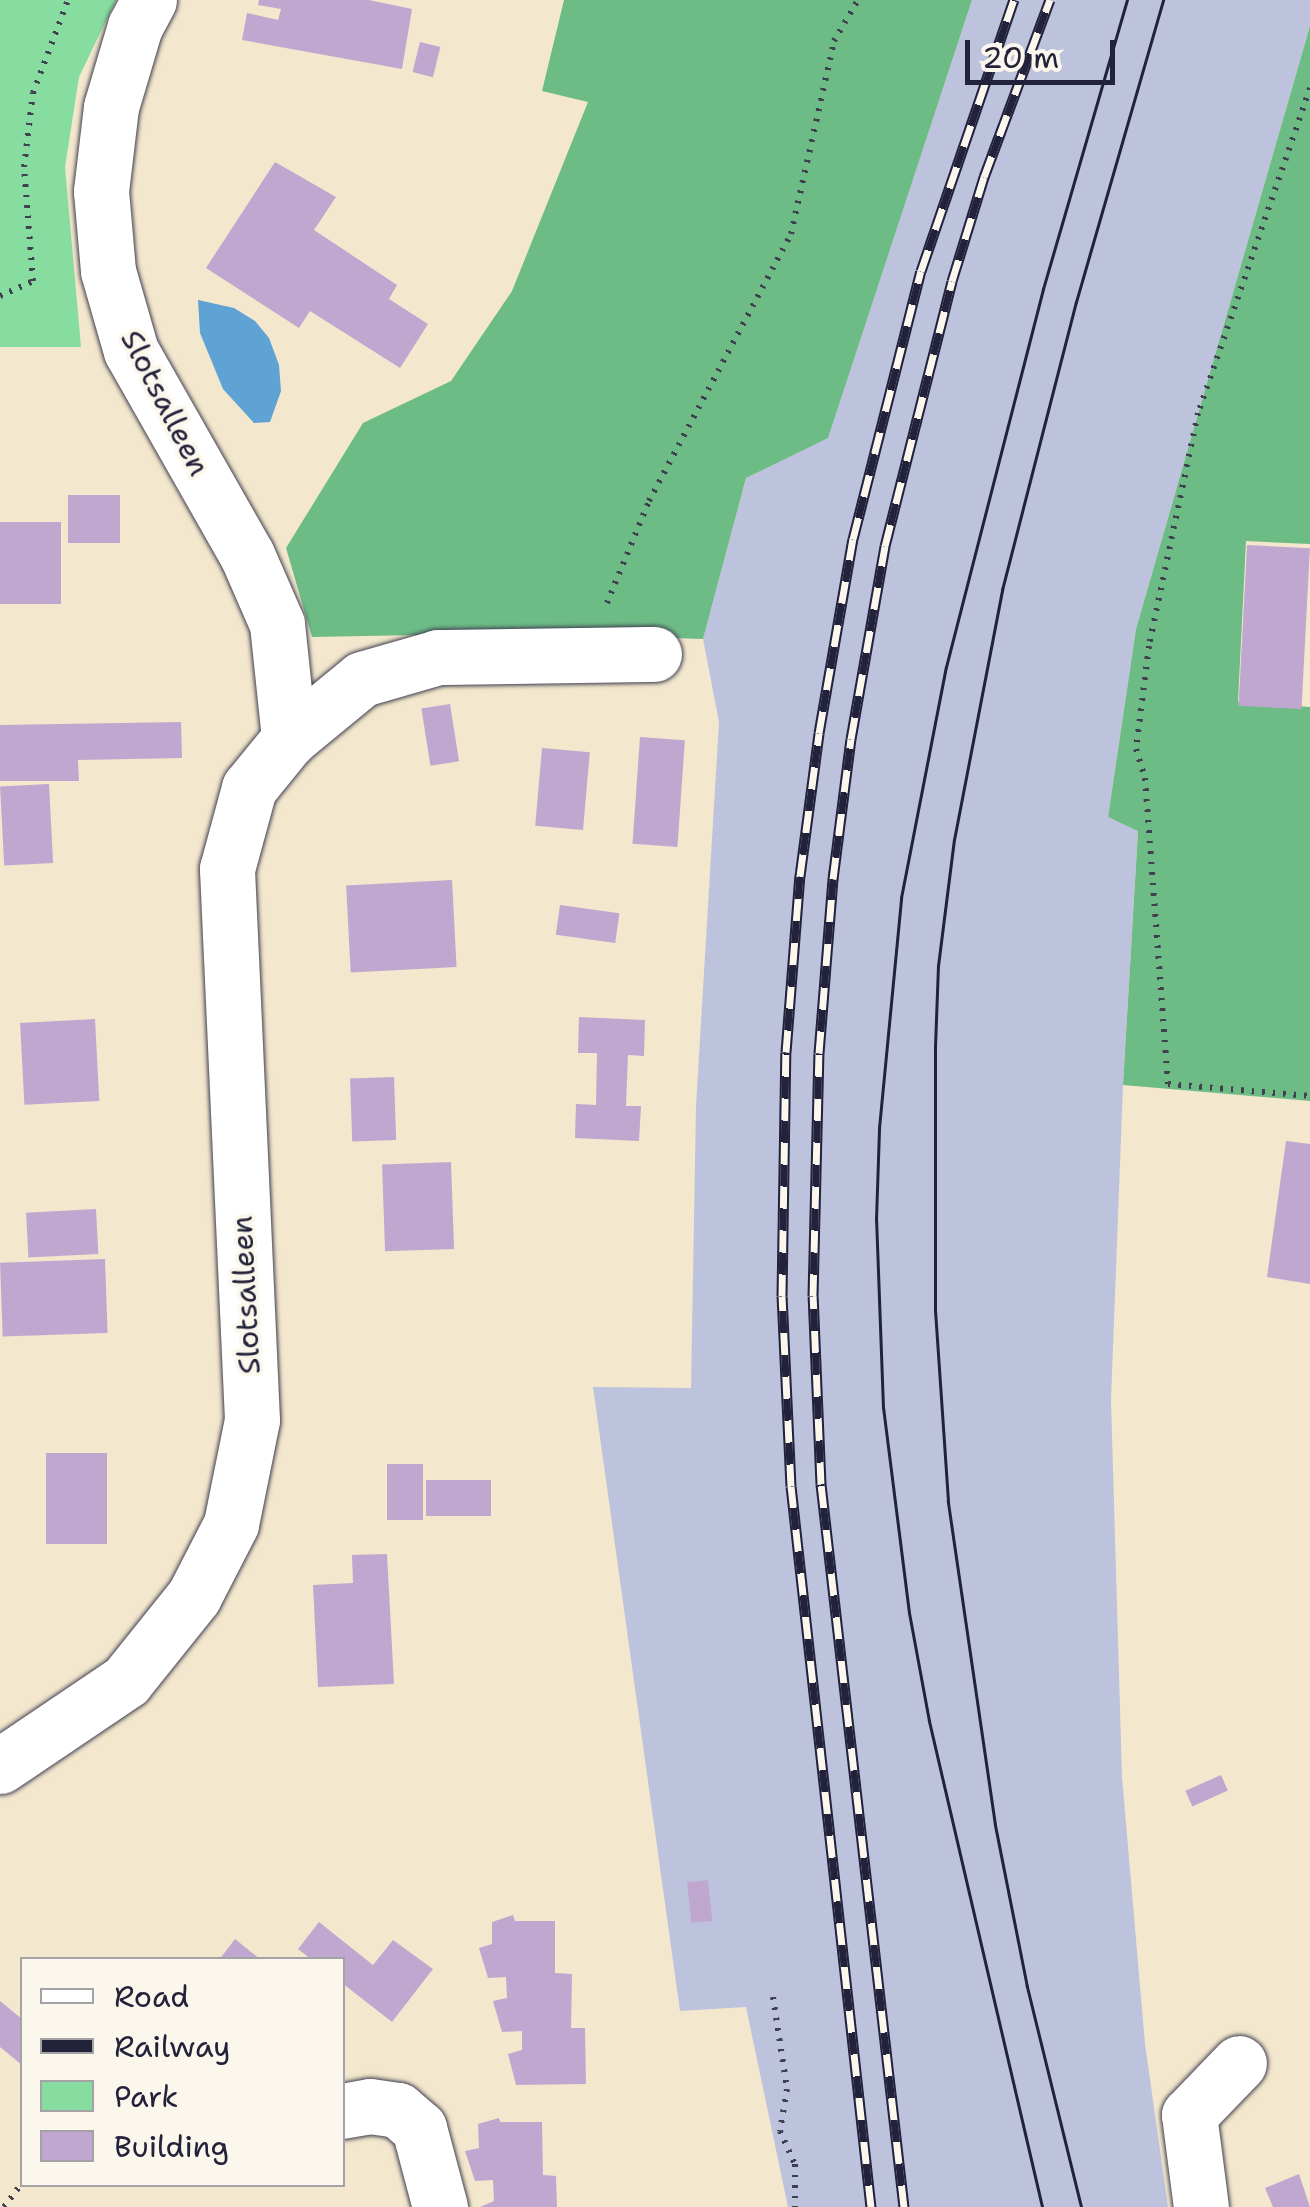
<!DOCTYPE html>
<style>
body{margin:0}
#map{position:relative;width:1310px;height:2207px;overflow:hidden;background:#f3e7cd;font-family:"Shantell Sans",sans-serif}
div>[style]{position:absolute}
.industrial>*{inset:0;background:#bec3dd}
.green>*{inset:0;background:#87dda0}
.forest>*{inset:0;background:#6dbc86}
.water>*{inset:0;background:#5ea3d3}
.building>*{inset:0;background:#c0a7d0;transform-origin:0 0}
.path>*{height:6px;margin-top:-3px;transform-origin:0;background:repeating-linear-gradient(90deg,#414051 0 2.5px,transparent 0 10.5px)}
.roads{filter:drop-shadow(0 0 2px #414051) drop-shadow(0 0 2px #414051)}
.minor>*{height:55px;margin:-27.5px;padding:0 27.5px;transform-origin:27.5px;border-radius:27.5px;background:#fff}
.tram>*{height:2.5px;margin:-1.25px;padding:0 1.25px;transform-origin:1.25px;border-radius:1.25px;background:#22223b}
.rail>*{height:11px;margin-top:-5.5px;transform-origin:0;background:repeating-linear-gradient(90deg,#fbf7ec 0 22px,#22223b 0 44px);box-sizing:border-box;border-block:2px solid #22223b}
span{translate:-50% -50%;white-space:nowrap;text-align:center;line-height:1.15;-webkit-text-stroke:8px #fbf7ec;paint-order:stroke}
.street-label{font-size:30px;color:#22223b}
.legend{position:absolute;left:20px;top:1957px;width:325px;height:230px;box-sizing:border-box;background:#fbf7ec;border:2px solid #a4a2a5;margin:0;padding:12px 18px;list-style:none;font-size:30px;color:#22223b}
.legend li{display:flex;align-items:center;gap:20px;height:50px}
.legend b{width:50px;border:2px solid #a4a2a5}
.scale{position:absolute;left:965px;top:40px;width:150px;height:45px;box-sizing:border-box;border:5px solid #22223b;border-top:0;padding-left:12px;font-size:30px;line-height:35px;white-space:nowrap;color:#22223b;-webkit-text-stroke:8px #fbf7ec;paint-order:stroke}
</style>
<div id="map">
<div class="industrial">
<i style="clip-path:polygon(972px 0,1310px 0,1310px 26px,1136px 629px,1108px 817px,1138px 830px,1123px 1085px,1111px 1400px,1122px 1777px,1145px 2044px,1168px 2207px,788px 2207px,746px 2007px,680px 2011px,593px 1387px,691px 1388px,696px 1106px,719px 722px,703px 639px,746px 478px,828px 437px)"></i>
</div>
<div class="green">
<i style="clip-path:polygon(0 0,116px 0,79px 77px,65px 167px,81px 347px,0 347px)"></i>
</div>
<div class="forest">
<i style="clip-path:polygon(564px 0,972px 0,828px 438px,746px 478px,703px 639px,524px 633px,312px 637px,286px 548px,363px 423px,451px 381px,512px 291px,588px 102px,542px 91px)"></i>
<i style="clip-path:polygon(1310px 26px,1310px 544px,1246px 541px,1238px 702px,1310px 707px,1310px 1101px,1123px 1085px,1138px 831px,1108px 817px,1136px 629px)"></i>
</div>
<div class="water">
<i style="clip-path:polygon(198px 300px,234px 308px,255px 321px,269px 338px,279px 365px,281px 391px,270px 422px,254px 423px,223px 389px,200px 333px)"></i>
</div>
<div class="building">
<i style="clip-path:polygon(259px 0,369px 0,412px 9px,402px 69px,242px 40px,247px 13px,278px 20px,281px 9px,258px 5px)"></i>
<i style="left:420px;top:42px;width:21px;height:31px;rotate:14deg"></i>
<i style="clip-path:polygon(275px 162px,336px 197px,314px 230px,397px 285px,389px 299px,428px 324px,400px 368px,310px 311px,299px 328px,206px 268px)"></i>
<i style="left:68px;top:495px;width:52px;height:48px"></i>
<i style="left:0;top:522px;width:61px;height:82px"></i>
<i style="left:1247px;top:545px;width:63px;height:161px;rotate:3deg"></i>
<i style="left:450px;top:704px;width:58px;height:29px;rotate:81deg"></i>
<i style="clip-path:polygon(181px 722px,182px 758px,78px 760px,79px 781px,0 781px,0 725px)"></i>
<i style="left:640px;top:737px;width:45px;height:107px;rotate:4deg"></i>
<i style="left:542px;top:748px;width:48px;height:78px;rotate:5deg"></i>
<i style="left:49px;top:784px;width:79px;height:49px;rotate:87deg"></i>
<i style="left:452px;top:880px;width:87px;height:106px;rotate:87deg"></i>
<i style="left:560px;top:905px;width:60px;height:30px;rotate:8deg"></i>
<i style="clip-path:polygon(579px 1017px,645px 1020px,644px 1056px,628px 1055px,626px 1106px,641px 1106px,639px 1141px,575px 1138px,576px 1104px,596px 1105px,597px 1053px,578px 1053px)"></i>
<i style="left:95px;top:1019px;width:82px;height:75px;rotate:87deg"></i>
<i style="left:394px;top:1077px;width:63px;height:44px;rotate:88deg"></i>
<i style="clip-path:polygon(1286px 1141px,1310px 1144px,1310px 1284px,1267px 1277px)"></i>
<i style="left:451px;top:1162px;width:87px;height:69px;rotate:88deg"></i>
<i style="left:96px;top:1209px;width:45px;height:70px;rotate:87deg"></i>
<i style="left:105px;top:1259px;width:74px;height:105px;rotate:88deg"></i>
<i style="left:46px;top:1453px;width:61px;height:91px"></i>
<i style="left:387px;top:1464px;width:36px;height:56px"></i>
<i style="left:491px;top:1480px;width:36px;height:65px;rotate:90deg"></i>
<i style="clip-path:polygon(387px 1554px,394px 1684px,318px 1687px,313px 1585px,353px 1583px,352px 1555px)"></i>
<i style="left:1221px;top:1775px;width:17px;height:39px;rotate:66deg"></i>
<i style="left:708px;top:1880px;width:41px;height:21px;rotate:84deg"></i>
<i style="clip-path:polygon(513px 1915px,515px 1921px,555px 1921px,555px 1973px,572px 1974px,571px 2028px,585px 2028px,586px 2084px,516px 2085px,508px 2054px,522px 2050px,522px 2031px,502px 2032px,493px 2001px,507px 1998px,506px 1977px,488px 1978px,479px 1948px,492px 1944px,492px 1922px)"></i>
<i style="clip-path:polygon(319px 1922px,373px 1965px,393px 1940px,433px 1969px,392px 2022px,342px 1983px,342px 1960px,312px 1960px,298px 1949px)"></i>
<i style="clip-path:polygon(235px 1939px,261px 1960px,219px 1960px)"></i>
<i style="clip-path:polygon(0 2001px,22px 2019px,22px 2065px,0 2047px)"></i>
<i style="clip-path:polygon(499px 2118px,500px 2122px,542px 2122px,543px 2175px,556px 2176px,557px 2207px,480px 2207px,494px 2201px,493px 2180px,475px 2181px,465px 2151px,479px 2148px,478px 2124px)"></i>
<i style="clip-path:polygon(1299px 2174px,1310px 2207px,1273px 2207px,1265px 2188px)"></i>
</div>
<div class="path">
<i style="left:1310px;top:88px;width:344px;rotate:109deg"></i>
<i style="left:1198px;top:413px;width:238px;rotate:101.9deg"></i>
<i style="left:1149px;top:646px;width:104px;rotate:97.2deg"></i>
<i style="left:1136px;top:749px;width:30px;rotate:73deg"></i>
<i style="left:1145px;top:778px;width:307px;rotate:85.7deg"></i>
<i style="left:1168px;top:1084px;width:143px;rotate:4.8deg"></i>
<i style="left:0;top:296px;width:36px;rotate:-24deg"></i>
<i style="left:33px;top:281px;width:114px;rotate:-94.5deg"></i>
<i style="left:24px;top:167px;width:75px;rotate:-83.1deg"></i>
<i style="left:33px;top:93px;width:99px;rotate:-69.4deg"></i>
<i style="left:607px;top:603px;width:110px;rotate:-67.6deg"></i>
<i style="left:649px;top:501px;width:302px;rotate:-62deg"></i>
<i style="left:791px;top:234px;width:198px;rotate:-77.4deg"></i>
<i style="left:834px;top:41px;width:48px;rotate:-59.7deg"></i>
<i style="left:773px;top:1997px;width:93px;rotate:81.3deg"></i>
<i style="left:787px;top:2089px;width:43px;rotate:99.5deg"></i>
<i style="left:780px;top:2131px;width:36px;rotate:66deg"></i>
<i style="left:795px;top:2164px;width:43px;rotate:90deg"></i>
<i style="left:4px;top:2207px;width:30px;rotate:-53deg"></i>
</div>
<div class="roads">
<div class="minor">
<i style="left:149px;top:0;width:30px;rotate:118deg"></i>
<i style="left:135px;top:26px;width:84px;rotate:106.5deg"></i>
<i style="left:111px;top:107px;width:85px;rotate:96.8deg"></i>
<i style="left:101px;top:191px;width:80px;rotate:85deg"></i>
<i style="left:108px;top:271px;width:83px;rotate:74deg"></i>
<i style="left:131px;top:351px;width:235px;rotate:60.4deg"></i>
<i style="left:247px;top:555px;width:75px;rotate:66.5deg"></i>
<i style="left:277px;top:624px;width:116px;rotate:84deg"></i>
<i style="left:0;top:1766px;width:152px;rotate:-34deg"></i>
<i style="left:126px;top:1681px;width:109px;rotate:-51.3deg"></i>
<i style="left:194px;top:1596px;width:81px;rotate:-62.8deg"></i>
<i style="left:231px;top:1524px;width:106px;rotate:-78.6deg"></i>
<i style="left:252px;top:1420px;width:552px;rotate:-92.6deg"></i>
<i style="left:227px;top:869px;width:84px;rotate:-74.8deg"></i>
<i style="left:249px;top:788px;width:63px;rotate:-50.8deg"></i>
<i style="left:289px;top:739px;width:94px;rotate:-39.4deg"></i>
<i style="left:362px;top:679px;width:79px;rotate:-16.1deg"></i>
<i style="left:438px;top:657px;width:216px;rotate:-0.8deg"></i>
<i style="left:342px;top:2111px;width:28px;rotate:-10deg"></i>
<i style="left:370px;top:2106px;width:28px;rotate:8deg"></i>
<i style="left:398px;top:2110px;width:28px;rotate:41deg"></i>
<i style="left:419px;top:2128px;width:82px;rotate:75.1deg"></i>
<i style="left:1201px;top:2207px;width:93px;rotate:-97.4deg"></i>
<i style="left:1189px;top:2115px;width:72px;rotate:-46.1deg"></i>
</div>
</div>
<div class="tram">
<i style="left:1042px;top:2207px;width:499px;rotate:-103.1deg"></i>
<i style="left:929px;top:1721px;width:110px;rotate:-100.5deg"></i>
<i style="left:909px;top:1613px;width:207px;rotate:-97.2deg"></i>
<i style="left:883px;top:1408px;width:188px;rotate:-92.1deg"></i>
<i style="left:876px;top:1220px;width:92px;rotate:-88.1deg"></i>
<i style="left:879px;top:1128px;width:231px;rotate:-84.5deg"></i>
<i style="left:901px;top:898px;width:235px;rotate:-79deg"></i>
<i style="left:946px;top:667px;width:390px;rotate:-75.6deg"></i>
<i style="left:1043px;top:289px;width:301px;rotate:-73.8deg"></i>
<i style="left:1081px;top:2207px;width:227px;rotate:-103.8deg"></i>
<i style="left:1027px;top:1987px;width:165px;rotate:-101.2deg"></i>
<i style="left:995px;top:1825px;width:327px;rotate:-98.3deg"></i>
<i style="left:948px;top:1501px;width:189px;rotate:-93.9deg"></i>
<i style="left:935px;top:1312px;width:265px;rotate:-90deg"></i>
<i style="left:935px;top:1047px;width:81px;rotate:-87.9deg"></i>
<i style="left:938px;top:966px;width:127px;rotate:-82.8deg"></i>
<i style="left:954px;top:840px;width:255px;rotate:-79.1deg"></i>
<i style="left:1002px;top:590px;width:297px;rotate:-75.6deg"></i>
<i style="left:1076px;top:302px;width:314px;rotate:-73.9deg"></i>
</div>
<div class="rail">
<i style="left:871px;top:2207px;width:725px;rotate:-96.33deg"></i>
<i style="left:791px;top:1486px;width:190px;rotate:-92.7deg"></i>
<i style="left:782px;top:1296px;width:244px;rotate:-89.1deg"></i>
<i style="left:786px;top:1052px;width:177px;rotate:-85.5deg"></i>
<i style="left:800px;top:876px;width:144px;rotate:-82.4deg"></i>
<i style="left:819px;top:733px;width:197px;rotate:-80.1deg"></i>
<i style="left:853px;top:539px;width:276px;rotate:-75.8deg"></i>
<i style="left:921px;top:271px;width:287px;rotate:-71.1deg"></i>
<i style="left:904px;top:2207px;width:728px;rotate:-96.55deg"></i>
<i style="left:821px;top:1484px;width:188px;rotate:-92.4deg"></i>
<i style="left:813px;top:1296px;width:243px;rotate:-88.6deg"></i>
<i style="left:819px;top:1053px;width:175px;rotate:-85.4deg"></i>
<i style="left:833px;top:879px;width:141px;rotate:-82.7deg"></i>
<i style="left:851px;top:739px;width:196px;rotate:-80deg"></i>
<i style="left:885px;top:546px;width:273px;rotate:-75.8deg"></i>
<i style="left:952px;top:281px;width:109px;rotate:-72.9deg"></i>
<i style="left:984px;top:177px;width:189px;rotate:-69.6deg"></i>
</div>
<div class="street-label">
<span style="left:165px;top:403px;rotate:63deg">Slotsalleen</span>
<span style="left:246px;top:1295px;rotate:-93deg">Slotsalleen</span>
</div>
<ul class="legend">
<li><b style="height:12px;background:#fff"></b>Road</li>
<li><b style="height:12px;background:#22223b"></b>Railway</li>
<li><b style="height:28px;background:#87dda0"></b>Park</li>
<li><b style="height:28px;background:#c0a7d0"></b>Building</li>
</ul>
<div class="scale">20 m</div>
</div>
